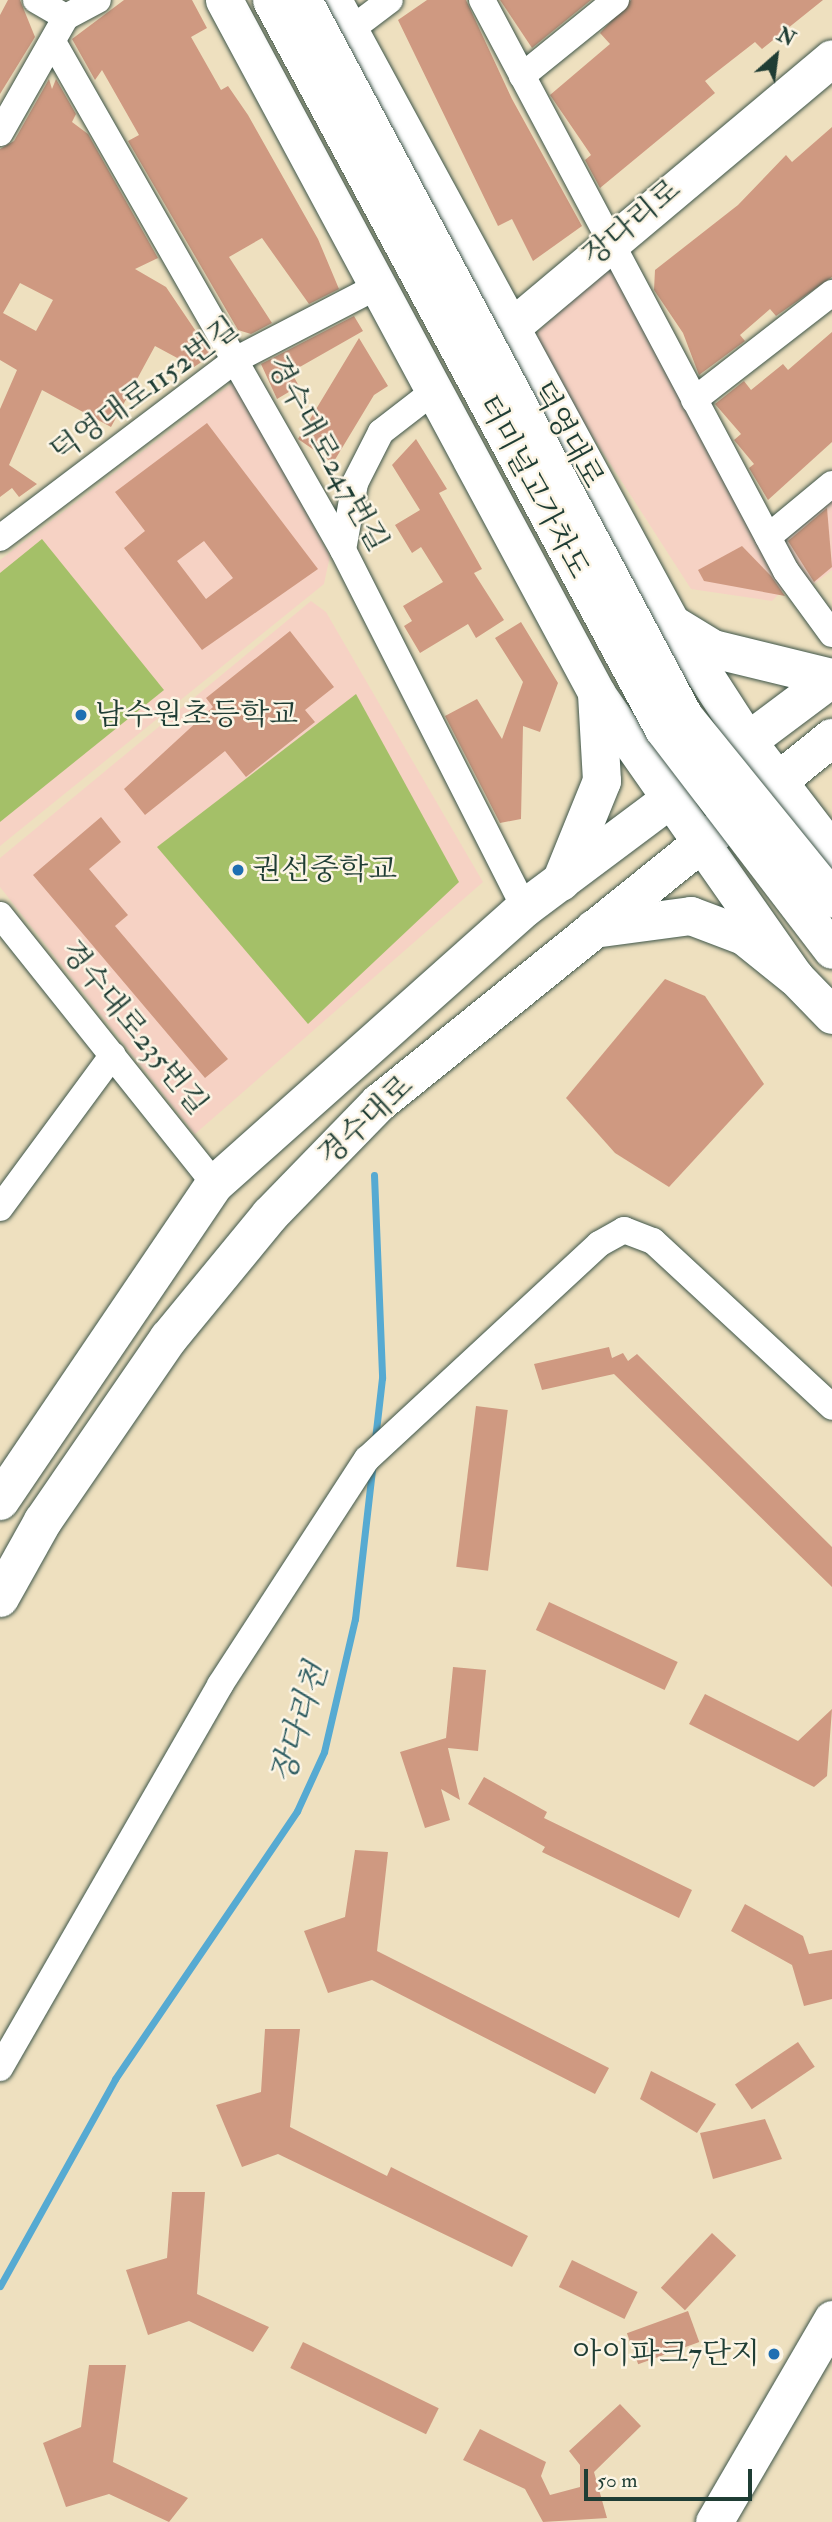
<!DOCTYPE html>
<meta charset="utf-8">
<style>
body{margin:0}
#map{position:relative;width:832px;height:2522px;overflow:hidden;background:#eee0bf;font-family:"IM FELL Double Pica","Noto Serif KR",serif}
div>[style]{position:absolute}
.built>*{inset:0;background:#f6d2c4}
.green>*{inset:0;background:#a4c068}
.stream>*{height:7px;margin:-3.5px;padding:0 3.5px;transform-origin:3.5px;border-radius:3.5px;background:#56aad2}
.building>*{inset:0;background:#cf9981;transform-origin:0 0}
.roads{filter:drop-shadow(0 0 2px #3e5549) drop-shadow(0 0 2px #3e5549)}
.street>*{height:26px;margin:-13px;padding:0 13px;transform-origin:13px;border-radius:13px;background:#fff}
.secondary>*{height:37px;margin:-18.5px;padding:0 18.5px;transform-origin:18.5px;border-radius:18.5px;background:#fff}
.primary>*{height:38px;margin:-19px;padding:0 19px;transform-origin:19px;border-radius:19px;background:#fff}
.bridges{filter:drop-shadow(0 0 2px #3e5549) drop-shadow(0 0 2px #3e5549)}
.secondary-bridge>*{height:37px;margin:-18.5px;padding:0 18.5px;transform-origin:18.5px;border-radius:18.5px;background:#fff}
.dots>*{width:19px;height:19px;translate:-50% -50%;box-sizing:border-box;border:4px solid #fcf5e5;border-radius:50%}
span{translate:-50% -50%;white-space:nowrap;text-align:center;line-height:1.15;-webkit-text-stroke:5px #fcf5e5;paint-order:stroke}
.street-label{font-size:30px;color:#1f3d34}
.poi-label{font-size:30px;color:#1f3d34}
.left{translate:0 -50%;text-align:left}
.right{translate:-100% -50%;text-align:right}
.water-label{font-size:32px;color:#305e63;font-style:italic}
.north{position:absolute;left:741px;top:21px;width:70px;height:70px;-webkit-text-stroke:5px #fcf5e5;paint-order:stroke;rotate:28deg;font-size:19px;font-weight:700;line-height:28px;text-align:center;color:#1f3d34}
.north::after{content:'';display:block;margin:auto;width:24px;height:32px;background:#1f3d34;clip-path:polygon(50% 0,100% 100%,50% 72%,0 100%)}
.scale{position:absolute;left:584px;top:2469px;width:168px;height:32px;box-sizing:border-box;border:4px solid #1f3d34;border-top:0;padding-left:9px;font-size:21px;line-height:24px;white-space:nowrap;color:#1f3d34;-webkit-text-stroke:5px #fcf5e5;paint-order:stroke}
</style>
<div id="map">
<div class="built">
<i style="clip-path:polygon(615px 262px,788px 585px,772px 601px,691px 589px,530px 339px)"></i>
<i style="clip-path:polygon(234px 382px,330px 556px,324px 584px,0 846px,0 560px)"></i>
<i style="clip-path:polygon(832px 489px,832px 570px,806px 590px,774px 536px)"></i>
<i style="clip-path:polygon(311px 601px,326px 612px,483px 882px,195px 1134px,0 887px,0 858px)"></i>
</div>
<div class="green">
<i style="clip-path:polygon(42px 539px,164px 690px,0 822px,0 573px)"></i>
<i style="clip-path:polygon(356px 694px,459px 882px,308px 1024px,157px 847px)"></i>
</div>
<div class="stream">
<i style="left:374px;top:1175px;width:203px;rotate:87.7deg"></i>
<i style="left:382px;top:1378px;width:61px;rotate:96.5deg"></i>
<i style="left:0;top:2286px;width:237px;rotate:-60.9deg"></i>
<i style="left:115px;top:2079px;width:324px;rotate:-55.8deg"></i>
<i style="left:297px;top:1811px;width:65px;rotate:-65.4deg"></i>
<i style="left:324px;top:1752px;width:137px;rotate:-76.9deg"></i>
<i style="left:355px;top:1619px;width:151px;rotate:-83.5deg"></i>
</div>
<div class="building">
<i style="clip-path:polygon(8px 0,20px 0,35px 37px,0 94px,0 15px)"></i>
<i style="clip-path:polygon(124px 0,192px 0,207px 28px,191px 37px,221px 90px,228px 86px,248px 115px,318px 239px,339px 289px,309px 304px,262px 238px,229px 257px,272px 323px,251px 334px,238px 330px,128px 141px,139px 135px,102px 70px,95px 80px,72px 39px)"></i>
<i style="clip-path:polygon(427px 0,466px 0,512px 99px,582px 226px,533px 261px,512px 219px,498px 226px,398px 20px)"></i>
<i style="clip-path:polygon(500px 0,591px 0,532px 48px)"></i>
<i style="clip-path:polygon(631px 0,823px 0,762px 49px,755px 42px,705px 81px,715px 93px,600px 188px,585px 160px,591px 155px,550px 95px,610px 44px,600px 33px)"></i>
<i style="clip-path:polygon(evenodd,49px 79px,52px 89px,56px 79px,76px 114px,72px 122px,88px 134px,158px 258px,135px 269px,166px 287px,212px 355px,194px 367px,155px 346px,111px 427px,42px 390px,9px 465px,37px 484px,19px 497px,12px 488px,0 497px,0 409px,17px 370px,0 360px,0 149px,14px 141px,49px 79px,20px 283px,53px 300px,36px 331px,3px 313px,20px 283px)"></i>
<i style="clip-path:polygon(832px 127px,832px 277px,776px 316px,770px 309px,740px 335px,745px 341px,699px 375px,683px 333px,654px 290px,655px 270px,738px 205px,786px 155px,792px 162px)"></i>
<i style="clip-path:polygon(354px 316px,363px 331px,291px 372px,299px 386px,277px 399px,261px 364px)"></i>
<i style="clip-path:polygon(832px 332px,832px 442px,768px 500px,749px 468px,754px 464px,734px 440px,741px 434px,715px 404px,744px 381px,751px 390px,783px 364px,788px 370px)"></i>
<i style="clip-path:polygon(359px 338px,388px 386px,374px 395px,333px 463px,298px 439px)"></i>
<i style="clip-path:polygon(evenodd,207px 423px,318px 569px,202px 650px,124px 548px,145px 531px,115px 492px,207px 423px,204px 541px,233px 578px,206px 599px,177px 561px,204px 541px)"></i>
<i style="clip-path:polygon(416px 439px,447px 489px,439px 493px,482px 569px,474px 573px,504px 620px,476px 638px,468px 624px,420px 653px,404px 626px,412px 621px,403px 606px,443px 582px,421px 547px,412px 553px,395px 525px,420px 510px,392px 465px)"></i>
<i style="clip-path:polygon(827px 508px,832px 567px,814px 582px,788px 541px)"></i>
<i style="clip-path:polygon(742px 546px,771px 576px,785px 596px,704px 581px,698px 570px)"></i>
<i style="clip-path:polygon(521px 622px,558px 683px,540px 732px,523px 726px,521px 819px,500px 823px,445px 716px,477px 699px,502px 739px,523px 682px,495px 638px)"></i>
<i style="clip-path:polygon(290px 631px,334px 687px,305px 710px,315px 722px,246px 777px,225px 751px,145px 815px,124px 789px,213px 707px,206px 698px)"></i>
<i style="clip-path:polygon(101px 817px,121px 842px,89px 869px,128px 915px,115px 926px,228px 1059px,205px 1078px,33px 875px)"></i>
<i style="clip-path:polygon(665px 979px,705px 996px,764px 1084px,669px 1187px,615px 1153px,566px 1098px)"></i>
<i style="clip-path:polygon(609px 1347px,612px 1358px,623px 1353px,628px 1361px,637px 1354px,832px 1547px,832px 1587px,614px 1374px,542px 1390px,534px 1364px)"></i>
<i style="left:476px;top:1406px;width:32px;height:162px;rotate:7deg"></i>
<i style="left:549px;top:1602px;width:142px;height:31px;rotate:25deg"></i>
<i style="clip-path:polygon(453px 1667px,486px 1670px,478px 1751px,448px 1748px,460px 1800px,441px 1789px,450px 1820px,425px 1828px,400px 1752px,446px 1738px)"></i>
<i style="clip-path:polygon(705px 1694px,798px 1741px,832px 1709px,827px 1776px,814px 1787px,689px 1724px)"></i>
<i style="clip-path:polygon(484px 1777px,547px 1812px,544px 1818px,692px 1890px,679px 1918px,542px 1852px,545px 1847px,468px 1804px)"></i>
<i style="clip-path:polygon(355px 1850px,388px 1852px,377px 1951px,609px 2068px,595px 2094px,372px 1980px,328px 1993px,304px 1931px,345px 1917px)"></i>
<i style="clip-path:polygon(745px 1904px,803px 1936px,809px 1954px,832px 1950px,832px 1999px,804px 2006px,792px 1965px,731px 1931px)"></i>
<i style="clip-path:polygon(265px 2029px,300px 2029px,290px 2127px,387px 2176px,391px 2167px,528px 2236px,512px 2267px,278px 2154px,242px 2167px,216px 2105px,261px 2092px)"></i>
<i style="left:798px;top:2042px;width:30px;height:76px;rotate:56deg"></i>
<i style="clip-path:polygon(651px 2071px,716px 2104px,697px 2133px,640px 2099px)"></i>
<i style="clip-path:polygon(765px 2119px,782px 2159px,713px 2179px,700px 2133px)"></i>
<i style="clip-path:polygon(172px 2192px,205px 2192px,197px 2294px,269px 2327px,253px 2352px,189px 2321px,148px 2335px,126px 2270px,167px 2258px)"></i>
<i style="left:712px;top:2233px;width:33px;height:75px;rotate:43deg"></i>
<i style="left:572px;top:2260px;width:73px;height:30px;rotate:26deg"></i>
<i style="left:688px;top:2311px;width:33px;height:65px;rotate:70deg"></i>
<i style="left:303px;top:2342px;width:151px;height:29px;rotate:26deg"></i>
<i style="clip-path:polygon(89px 2365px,126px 2365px,113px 2462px,188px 2498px,169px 2522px,109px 2494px,66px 2507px,43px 2443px,81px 2427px)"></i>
<i style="clip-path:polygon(620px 2404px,641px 2426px,594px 2472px,607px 2518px,543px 2522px,525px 2489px,463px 2460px,480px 2429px,546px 2462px,541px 2476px,550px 2495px,580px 2487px,580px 2465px,569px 2451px)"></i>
</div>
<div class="roads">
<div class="street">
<i style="left:36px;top:0;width:34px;rotate:30deg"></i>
<i style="left:482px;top:0;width:647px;rotate:61.97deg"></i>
<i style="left:786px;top:571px;width:78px;rotate:53.9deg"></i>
<i style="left:349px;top:31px;width:51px;rotate:-37.1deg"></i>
<i style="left:53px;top:42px;width:585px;rotate:60.28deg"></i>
<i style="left:343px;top:550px;width:402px;rotate:63.1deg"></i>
<i style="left:522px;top:76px;width:121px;rotate:-39deg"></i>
<i style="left:0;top:133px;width:133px;rotate:-60.4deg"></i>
<i style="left:66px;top:17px;width:36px;rotate:-28deg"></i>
<i style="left:694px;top:400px;width:175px;rotate:-37.8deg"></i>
<i style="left:768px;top:537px;width:83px;rotate:-39.6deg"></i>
<i style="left:0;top:538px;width:297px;rotate:-37.1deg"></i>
<i style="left:237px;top:359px;width:154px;rotate:-27.4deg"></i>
<i style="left:343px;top:550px;width:68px;rotate:-79.8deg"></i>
<i style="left:355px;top:483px;width:57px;rotate:-63deg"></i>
<i style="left:381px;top:432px;width:67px;rotate:-37.7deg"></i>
<i style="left:0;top:915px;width:344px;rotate:51.4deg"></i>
<i style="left:0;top:1208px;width:190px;rotate:-53.6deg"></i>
<i style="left:0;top:2068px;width:442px;rotate:-60.1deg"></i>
<i style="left:220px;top:1685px;width:270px;rotate:-57deg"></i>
<i style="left:367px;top:1459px;width:316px;rotate:-42.8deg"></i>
<i style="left:599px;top:1244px;width:29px;rotate:-29deg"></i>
<i style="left:624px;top:1230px;width:31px;rotate:21deg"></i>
<i style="left:653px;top:1241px;width:244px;rotate:42.8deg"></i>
</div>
<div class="secondary">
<i style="left:224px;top:0;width:788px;rotate:61.74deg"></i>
<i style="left:597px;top:694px;width:345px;rotate:55deg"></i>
<i style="left:795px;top:977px;width:53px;rotate:45.8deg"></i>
<i style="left:333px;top:0;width:710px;rotate:61.49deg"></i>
<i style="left:672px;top:624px;width:142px;rotate:57.1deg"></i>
<i style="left:749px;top:743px;width:136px;rotate:52.5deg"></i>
<i style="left:490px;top:345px;width:446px;rotate:-40deg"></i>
<i style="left:714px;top:2522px;width:235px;rotate:-59.8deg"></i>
</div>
<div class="primary">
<i style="left:672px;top:624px;width:48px;rotate:31.4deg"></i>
<i style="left:713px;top:649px;width:122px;rotate:13.7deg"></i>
<i style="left:561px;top:882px;width:109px;rotate:-67.9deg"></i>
<i style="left:602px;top:781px;width:87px;rotate:-93.3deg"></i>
<i style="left:594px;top:929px;width:98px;rotate:-7.6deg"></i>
<i style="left:691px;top:916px;width:57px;rotate:20.7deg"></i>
<i style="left:744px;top:936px;width:65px;rotate:38.8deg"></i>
<i style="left:0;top:1501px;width:383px;rotate:-55.9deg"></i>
<i style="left:215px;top:1184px;width:415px;rotate:-41.7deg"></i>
<i style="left:525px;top:908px;width:384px;rotate:-36.8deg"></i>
<i style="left:0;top:1598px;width:88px;rotate:-60.8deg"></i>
<i style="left:43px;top:1521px;width:222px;rotate:-55.5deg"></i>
<i style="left:169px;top:1338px;width:159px;rotate:-50.6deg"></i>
<i style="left:270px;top:1215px;width:156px;rotate:-45.8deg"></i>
<i style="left:379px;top:1103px;width:582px;rotate:-38.86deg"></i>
</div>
</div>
<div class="bridges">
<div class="secondary-bridge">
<i style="left:271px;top:0;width:828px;rotate:61.73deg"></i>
<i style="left:663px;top:729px;width:278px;rotate:52.6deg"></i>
<i style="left:303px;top:0;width:811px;rotate:61.98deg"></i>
<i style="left:684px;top:716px;width:235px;rotate:51deg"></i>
</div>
</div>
<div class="dots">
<i style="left:81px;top:715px;background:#1f6fb2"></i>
<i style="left:238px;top:870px;background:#1f6fb2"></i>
<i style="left:774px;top:2354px;background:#1f6fb2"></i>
</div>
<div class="street-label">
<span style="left:632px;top:223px;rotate:-40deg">장다리로</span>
<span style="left:145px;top:390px;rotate:-36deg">덕영대로1152번길</span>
<span style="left:567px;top:435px;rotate:61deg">덕영대로</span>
<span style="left:327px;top:454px;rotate:61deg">경수대로247번길</span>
<span style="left:533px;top:487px;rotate:62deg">터미널고가차도</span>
<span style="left:134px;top:1028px;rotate:51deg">경수대로235번길</span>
<span style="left:366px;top:1121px;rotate:-43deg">경수대로</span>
</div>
<div class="poi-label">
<span class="left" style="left:95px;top:715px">남수원초등학교</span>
<span class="left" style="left:252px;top:870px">권선중학교</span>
<span class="right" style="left:760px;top:2354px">아이파크7단지</span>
</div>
<div class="water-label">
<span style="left:300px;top:1723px;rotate:-73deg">장다리천</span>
</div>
<div class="north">N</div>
<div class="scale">50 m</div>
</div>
